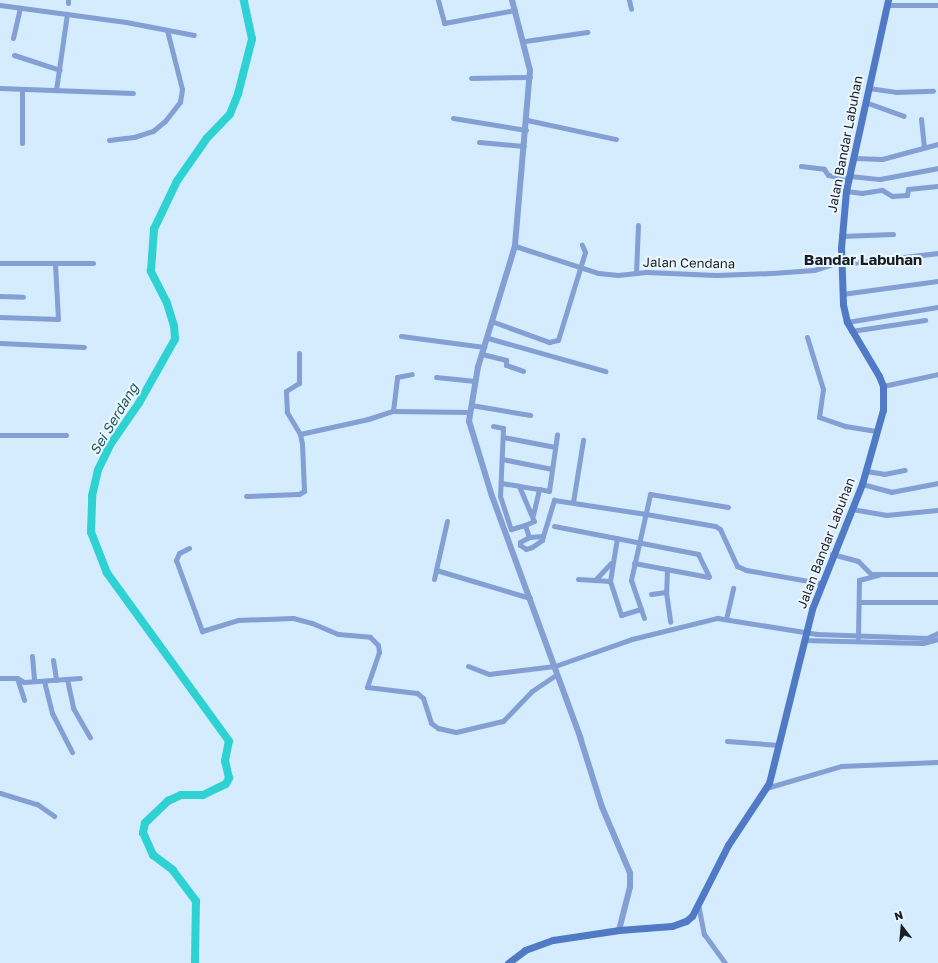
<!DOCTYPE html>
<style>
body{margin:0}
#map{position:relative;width:938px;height:963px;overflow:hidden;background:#d4ecfd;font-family:"Golos Text",sans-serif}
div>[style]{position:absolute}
.river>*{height:8px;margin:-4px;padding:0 4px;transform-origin:4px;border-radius:4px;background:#2ed2d3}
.minor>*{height:5px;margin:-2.5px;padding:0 2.5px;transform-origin:2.5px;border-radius:2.5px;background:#839fd4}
.tertiary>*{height:6px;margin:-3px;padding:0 3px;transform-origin:3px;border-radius:3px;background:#839fd4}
.secondary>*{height:7px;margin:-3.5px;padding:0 3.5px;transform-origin:3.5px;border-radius:3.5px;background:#517ac6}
span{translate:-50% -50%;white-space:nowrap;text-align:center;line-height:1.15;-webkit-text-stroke:4px #edf6fe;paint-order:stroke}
.street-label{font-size:13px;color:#171f26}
.water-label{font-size:14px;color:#205e5e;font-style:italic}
.quarter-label{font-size:15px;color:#171f26;font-weight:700}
.north{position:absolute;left:882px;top:907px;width:40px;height:40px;-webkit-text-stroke:3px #edf6fe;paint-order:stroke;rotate:344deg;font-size:11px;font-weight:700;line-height:16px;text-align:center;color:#171f26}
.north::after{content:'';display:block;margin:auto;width:14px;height:18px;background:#171f26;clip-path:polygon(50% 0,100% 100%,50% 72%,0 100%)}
</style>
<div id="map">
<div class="river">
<i style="left:195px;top:963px;width:62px;rotate:-89.1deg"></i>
<i style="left:196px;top:901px;width:39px;rotate:-127deg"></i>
<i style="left:173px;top:870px;width:25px;rotate:-143deg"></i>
<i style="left:153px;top:855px;width:24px;rotate:-114deg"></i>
<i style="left:143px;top:833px;width:10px;rotate:-79deg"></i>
<i style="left:145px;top:823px;width:32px;rotate:-44deg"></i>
<i style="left:168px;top:801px;width:14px;rotate:-25deg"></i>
<i style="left:181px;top:795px;width:22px"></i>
<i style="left:203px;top:795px;width:25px;rotate:-26deg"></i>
<i style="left:226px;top:784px;width:7px;rotate:-63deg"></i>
<i style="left:229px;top:778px;width:17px;rotate:-103deg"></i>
<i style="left:225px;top:761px;width:20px;rotate:-79deg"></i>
<i style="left:229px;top:741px;width:208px;rotate:-126deg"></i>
<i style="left:107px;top:573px;width:44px;rotate:-111.3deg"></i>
<i style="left:91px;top:532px;width:36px;rotate:-88deg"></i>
<i style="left:92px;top:496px;width:27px;rotate:-77deg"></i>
<i style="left:98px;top:470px;width:28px;rotate:-64deg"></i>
<i style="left:110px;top:445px;width:51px;rotate:-55.4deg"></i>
<i style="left:139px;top:403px;width:73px;rotate:-60.6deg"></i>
<i style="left:175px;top:339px;width:13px;rotate:-94deg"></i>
<i style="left:174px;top:326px;width:24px;rotate:-107deg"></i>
<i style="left:167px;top:303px;width:36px;rotate:-117deg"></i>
<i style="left:151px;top:271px;width:42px;rotate:-85.9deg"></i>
<i style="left:154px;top:229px;width:53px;rotate:-64.4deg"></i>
<i style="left:177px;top:181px;width:52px;rotate:-55.1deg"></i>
<i style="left:207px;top:138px;width:33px;rotate:-46deg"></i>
<i style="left:230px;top:114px;width:22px;rotate:-68deg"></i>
<i style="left:238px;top:94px;width:57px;rotate:-75.7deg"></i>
<i style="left:252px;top:39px;width:40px;rotate:-102deg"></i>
</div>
<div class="minor">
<i style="left:438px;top:0;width:24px;rotate:75deg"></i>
<i style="left:444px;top:23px;width:72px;rotate:-10.4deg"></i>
<i style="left:629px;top:0;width:9px;rotate:77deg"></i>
<i style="left:68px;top:3px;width:3px;rotate:-90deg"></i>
<i style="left:0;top:5px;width:127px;rotate:7.7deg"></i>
<i style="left:126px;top:22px;width:69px;rotate:10.8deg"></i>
<i style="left:887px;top:5px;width:51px"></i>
<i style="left:13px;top:38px;width:31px;rotate:-77deg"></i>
<i style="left:525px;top:41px;width:63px;rotate:-8.3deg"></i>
<i style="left:14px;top:55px;width:48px;rotate:18.1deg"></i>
<i style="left:471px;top:78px;width:59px;rotate:-1deg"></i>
<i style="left:0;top:88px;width:133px;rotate:2.2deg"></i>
<i style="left:868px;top:88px;width:28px;rotate:8deg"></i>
<i style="left:896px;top:92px;width:37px;rotate:-2deg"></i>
<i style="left:56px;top:90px;width:77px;rotate:-81.8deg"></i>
<i style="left:865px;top:102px;width:41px;rotate:19.7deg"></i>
<i style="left:453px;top:118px;width:74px;rotate:9.3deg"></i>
<i style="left:921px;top:119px;width:28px;rotate:84deg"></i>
<i style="left:527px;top:120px;width:91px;rotate:12.1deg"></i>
<i style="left:109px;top:140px;width:25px;rotate:-7deg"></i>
<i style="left:134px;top:137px;width:20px;rotate:-18deg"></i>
<i style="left:153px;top:131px;width:16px;rotate:-40deg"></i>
<i style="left:165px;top:121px;width:24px;rotate:-52deg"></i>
<i style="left:180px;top:102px;width:13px;rotate:-81deg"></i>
<i style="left:182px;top:89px;width:61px;rotate:-104.3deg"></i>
<i style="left:479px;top:142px;width:45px;rotate:5.1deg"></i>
<i style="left:22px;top:143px;width:53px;rotate:-90deg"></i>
<i style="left:853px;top:158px;width:29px;rotate:2deg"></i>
<i style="left:882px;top:159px;width:58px;rotate:-15deg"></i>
<i style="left:801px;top:166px;width:23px;rotate:7deg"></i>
<i style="left:824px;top:169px;width:7px;rotate:56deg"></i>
<i style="left:828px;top:175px;width:20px;rotate:11deg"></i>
<i style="left:850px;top:176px;width:30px;rotate:6deg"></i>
<i style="left:880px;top:179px;width:59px;rotate:-10.7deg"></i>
<i style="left:846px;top:191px;width:16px;rotate:7deg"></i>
<i style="left:862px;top:193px;width:20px;rotate:-9deg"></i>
<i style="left:882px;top:190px;width:12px;rotate:31deg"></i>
<i style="left:892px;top:196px;width:15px;rotate:-4deg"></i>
<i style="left:907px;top:195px;width:6px;rotate:-81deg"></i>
<i style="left:908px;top:189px;width:30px;rotate:-6deg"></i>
<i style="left:841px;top:236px;width:52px;rotate:-2.2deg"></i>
<i style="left:515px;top:246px;width:87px;rotate:18deg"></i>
<i style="left:598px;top:273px;width:20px;rotate:6deg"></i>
<i style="left:618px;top:275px;width:28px;rotate:-6deg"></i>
<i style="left:646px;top:272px;width:70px;rotate:2.5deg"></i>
<i style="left:716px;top:275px;width:56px;rotate:-2deg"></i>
<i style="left:772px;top:273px;width:42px;rotate:-4.1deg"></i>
<i style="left:814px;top:270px;width:29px;rotate:-18deg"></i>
<i style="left:0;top:263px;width:93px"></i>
<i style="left:842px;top:264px;width:97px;rotate:-6.5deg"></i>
<i style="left:636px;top:273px;width:48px;rotate:-87.6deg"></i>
<i style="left:842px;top:294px;width:97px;rotate:-7.7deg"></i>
<i style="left:0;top:296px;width:23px;rotate:2deg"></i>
<i style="left:0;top:317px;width:58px;rotate:2deg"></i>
<i style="left:58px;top:319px;width:55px;rotate:-93.1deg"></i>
<i style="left:491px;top:321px;width:62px;rotate:19.9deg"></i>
<i style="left:549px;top:342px;width:9px;rotate:-13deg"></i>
<i style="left:558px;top:340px;width:92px;rotate:-72.9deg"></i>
<i style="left:585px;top:252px;width:8px;rotate:-113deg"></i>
<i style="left:847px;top:322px;width:92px;rotate:-9.4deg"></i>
<i style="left:851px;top:331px;width:75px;rotate:-8.5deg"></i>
<i style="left:401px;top:336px;width:84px;rotate:7.5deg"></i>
<i style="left:807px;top:337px;width:54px;rotate:72.9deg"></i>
<i style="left:823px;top:389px;width:28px;rotate:98deg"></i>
<i style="left:819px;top:417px;width:28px;rotate:19deg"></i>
<i style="left:845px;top:426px;width:33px;rotate:9deg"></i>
<i style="left:488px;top:338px;width:122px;rotate:15.8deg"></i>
<i style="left:0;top:343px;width:84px;rotate:2.7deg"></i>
<i style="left:482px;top:354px;width:25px;rotate:14deg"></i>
<i style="left:506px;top:360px;width:5px;rotate:90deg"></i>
<i style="left:506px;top:365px;width:18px;rotate:19deg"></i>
<i style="left:436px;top:377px;width:39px;rotate:6deg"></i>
<i style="left:883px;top:386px;width:56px;rotate:-12.3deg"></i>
<i style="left:471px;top:405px;width:60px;rotate:9.6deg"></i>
<i style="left:393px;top:411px;width:34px;rotate:-83deg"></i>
<i style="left:397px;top:377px;width:15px;rotate:-11deg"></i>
<i style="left:493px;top:426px;width:10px;rotate:11deg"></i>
<i style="left:503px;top:428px;width:68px;rotate:92.5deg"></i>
<i style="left:500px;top:496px;width:35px;rotate:72deg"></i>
<i style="left:511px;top:529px;width:15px;rotate:-16deg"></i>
<i style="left:525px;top:525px;width:13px;rotate:72deg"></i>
<i style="left:300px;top:434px;width:70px;rotate:-12.4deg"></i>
<i style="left:368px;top:419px;width:26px;rotate:-18deg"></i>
<i style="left:393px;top:411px;width:77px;rotate:0.7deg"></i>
<i style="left:0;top:435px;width:66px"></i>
<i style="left:503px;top:437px;width:53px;rotate:10.9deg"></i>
<i style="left:502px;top:459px;width:51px;rotate:11.3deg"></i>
<i style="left:866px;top:471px;width:18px;rotate:9deg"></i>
<i style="left:884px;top:474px;width:21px;rotate:-11deg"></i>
<i style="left:501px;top:483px;width:18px;rotate:9deg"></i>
<i style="left:519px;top:486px;width:38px;rotate:67deg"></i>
<i style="left:534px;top:521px;width:10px;rotate:156deg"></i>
<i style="left:862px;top:484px;width:30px;rotate:15deg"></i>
<i style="left:891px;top:492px;width:48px;rotate:-10.8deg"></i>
<i style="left:519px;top:486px;width:20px;rotate:9deg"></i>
<i style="left:539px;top:489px;width:27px;rotate:103deg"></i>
<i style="left:539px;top:489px;width:10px;rotate:11deg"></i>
<i style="left:549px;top:491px;width:57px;rotate:-81.9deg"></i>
<i style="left:246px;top:496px;width:53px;rotate:-2.2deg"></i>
<i style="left:299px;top:494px;width:6px;rotate:-31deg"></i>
<i style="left:304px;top:491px;width:47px;rotate:-92.4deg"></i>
<i style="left:302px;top:444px;width:10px;rotate:-101deg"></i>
<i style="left:300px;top:434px;width:26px;rotate:-121deg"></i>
<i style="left:287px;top:412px;width:21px;rotate:-93deg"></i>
<i style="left:286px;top:391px;width:15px;rotate:-32deg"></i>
<i style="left:299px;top:383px;width:30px;rotate:-90deg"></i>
<i style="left:573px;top:502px;width:63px;rotate:-80.8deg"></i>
<i style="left:852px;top:509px;width:35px;rotate:10deg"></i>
<i style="left:886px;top:515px;width:52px;rotate:-5.5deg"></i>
<i style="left:447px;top:521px;width:50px;rotate:102.7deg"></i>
<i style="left:436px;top:570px;width:98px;rotate:16.6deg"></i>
<i style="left:554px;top:526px;width:147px;rotate:11deg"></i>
<i style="left:698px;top:554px;width:25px;rotate:64deg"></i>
<i style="left:543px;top:536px;width:14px;rotate:176deg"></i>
<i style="left:529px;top:537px;width:10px;rotate:151deg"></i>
<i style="left:520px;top:542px;width:3px;rotate:90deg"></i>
<i style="left:520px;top:545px;width:7px;rotate:34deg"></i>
<i style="left:526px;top:549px;width:6px;rotate:-18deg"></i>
<i style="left:532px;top:547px;width:12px;rotate:-35deg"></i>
<i style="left:542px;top:540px;width:4px;rotate:-76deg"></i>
<i style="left:543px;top:536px;width:38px;rotate:-73deg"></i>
<i style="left:554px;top:500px;width:93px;rotate:8.7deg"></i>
<i style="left:646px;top:514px;width:70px;rotate:9.9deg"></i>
<i style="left:715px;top:526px;width:6px;rotate:31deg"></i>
<i style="left:720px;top:529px;width:41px;rotate:65.3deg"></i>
<i style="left:737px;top:566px;width:10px;rotate:24deg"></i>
<i style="left:746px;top:570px;width:75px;rotate:10deg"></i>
<i style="left:617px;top:538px;width:44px;rotate:99.2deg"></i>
<i style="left:610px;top:581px;width:36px;rotate:72deg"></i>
<i style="left:621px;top:615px;width:21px;rotate:-17deg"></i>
<i style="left:189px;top:548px;width:11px;rotate:153deg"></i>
<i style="left:179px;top:553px;width:8px;rotate:113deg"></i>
<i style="left:176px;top:560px;width:76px;rotate:69.9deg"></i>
<i style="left:202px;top:631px;width:38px;rotate:-17deg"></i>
<i style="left:238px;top:620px;width:55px;rotate:-2.1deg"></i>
<i style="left:293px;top:618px;width:20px;rotate:15deg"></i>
<i style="left:312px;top:623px;width:28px;rotate:23deg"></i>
<i style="left:338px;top:634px;width:32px;rotate:5deg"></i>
<i style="left:370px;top:637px;width:11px;rotate:45deg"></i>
<i style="left:378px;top:645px;width:7px;rotate:82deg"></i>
<i style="left:379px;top:652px;width:37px;rotate:109deg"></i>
<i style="left:367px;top:687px;width:50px;rotate:6.8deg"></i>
<i style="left:417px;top:693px;width:8px;rotate:40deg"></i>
<i style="left:423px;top:698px;width:26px;rotate:72deg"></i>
<i style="left:431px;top:723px;width:9px;rotate:36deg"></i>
<i style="left:438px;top:728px;width:18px;rotate:13deg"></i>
<i style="left:456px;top:732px;width:48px;rotate:-13.2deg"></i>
<i style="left:503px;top:721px;width:42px;rotate:-46deg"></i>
<i style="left:532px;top:691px;width:30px;rotate:-34deg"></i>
<i style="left:832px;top:554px;width:27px;rotate:15deg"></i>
<i style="left:858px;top:561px;width:18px;rotate:45deg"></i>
<i style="left:871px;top:574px;width:67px"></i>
<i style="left:634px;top:563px;width:76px;rotate:10.6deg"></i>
<i style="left:667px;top:569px;width:23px;rotate:92deg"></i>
<i style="left:666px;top:592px;width:30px;rotate:82deg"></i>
<i style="left:434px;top:579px;width:9px;rotate:-77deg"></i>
<i style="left:578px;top:579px;width:17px;rotate:3deg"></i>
<i style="left:595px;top:580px;width:23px;rotate:-47deg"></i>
<i style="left:595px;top:580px;width:15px;rotate:4deg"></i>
<i style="left:651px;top:594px;width:15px;rotate:-8deg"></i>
<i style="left:859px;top:602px;width:79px"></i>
<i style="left:644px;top:618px;width:40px;rotate:-108.9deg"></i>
<i style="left:631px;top:580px;width:88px;rotate:-77.5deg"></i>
<i style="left:650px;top:494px;width:79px;rotate:9.5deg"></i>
<i style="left:726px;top:619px;width:32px;rotate:-77deg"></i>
<i style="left:858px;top:638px;width:58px;rotate:-89deg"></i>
<i style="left:859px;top:580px;width:20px;rotate:-15deg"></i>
<i style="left:804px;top:640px;width:119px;rotate:1.4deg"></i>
<i style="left:923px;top:643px;width:16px;rotate:-15deg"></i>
<i style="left:32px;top:656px;width:25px;rotate:85deg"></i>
<i style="left:53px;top:660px;width:20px;rotate:81deg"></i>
<i style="left:468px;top:666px;width:22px;rotate:21deg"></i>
<i style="left:489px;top:674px;width:66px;rotate:-6.9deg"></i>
<i style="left:555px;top:666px;width:82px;rotate:-19.3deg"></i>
<i style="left:632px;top:639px;width:88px;rotate:-13.9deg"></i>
<i style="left:717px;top:618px;width:101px;rotate:9.1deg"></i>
<i style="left:817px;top:634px;width:110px;rotate:2.1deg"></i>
<i style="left:927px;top:638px;width:12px;rotate:-24deg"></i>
<i style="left:0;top:678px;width:17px"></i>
<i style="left:17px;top:678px;width:8px;rotate:30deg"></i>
<i style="left:24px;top:682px;width:56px;rotate:-4.1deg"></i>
<i style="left:17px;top:678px;width:23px;rotate:72deg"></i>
<i style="left:67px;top:679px;width:30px;rotate:78deg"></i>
<i style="left:73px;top:708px;width:34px;rotate:60deg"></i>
<i style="left:44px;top:681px;width:33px;rotate:76deg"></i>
<i style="left:52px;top:713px;width:44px;rotate:62.9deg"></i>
<i style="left:727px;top:741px;width:52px;rotate:4.4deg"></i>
<i style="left:766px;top:788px;width:78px;rotate:-16.3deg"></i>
<i style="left:841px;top:766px;width:97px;rotate:-2.4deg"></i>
<i style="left:0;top:793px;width:39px;rotate:17deg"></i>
<i style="left:37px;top:804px;width:21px;rotate:35deg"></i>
<i style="left:698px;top:904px;width:31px;rotate:79deg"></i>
<i style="left:704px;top:934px;width:36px;rotate:54deg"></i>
</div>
<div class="tertiary">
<i style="left:512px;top:0;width:72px;rotate:75.6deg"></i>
<i style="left:530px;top:70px;width:177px;rotate:94.9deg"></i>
<i style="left:515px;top:246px;width:127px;rotate:107deg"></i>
<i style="left:478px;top:367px;width:55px;rotate:99.5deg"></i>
<i style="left:469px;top:421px;width:78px;rotate:73deg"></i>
<i style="left:492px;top:496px;width:257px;rotate:69.9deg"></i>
<i style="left:580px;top:737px;width:73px;rotate:72.6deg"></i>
<i style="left:602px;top:807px;width:72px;rotate:67deg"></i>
<i style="left:630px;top:873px;width:14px;rotate:90deg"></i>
<i style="left:630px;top:887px;width:44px;rotate:104.3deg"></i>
</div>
<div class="secondary">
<i style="left:508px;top:963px;width:21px;rotate:-37deg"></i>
<i style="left:525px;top:950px;width:30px;rotate:-20deg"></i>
<i style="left:553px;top:940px;width:67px;rotate:-8.6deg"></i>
<i style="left:619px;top:930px;width:53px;rotate:-4.3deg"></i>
<i style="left:672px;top:926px;width:15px;rotate:-20deg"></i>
<i style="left:686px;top:921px;width:8px;rotate:-40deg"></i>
<i style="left:692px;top:916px;width:80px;rotate:-63.1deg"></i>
<i style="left:728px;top:845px;width:74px;rotate:-56.5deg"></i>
<i style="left:769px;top:783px;width:179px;rotate:-76.1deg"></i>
<i style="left:812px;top:609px;width:135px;rotate:-68.2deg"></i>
<i style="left:862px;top:484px;width:77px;rotate:-74.2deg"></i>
<i style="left:883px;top:410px;width:24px;rotate:-90deg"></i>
<i style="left:883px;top:386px;width:11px;rotate:-112deg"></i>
<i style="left:879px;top:376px;width:63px;rotate:-120.7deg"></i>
<i style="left:847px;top:322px;width:18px;rotate:-103deg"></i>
<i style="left:843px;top:304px;width:56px;rotate:-92deg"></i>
<i style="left:841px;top:248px;width:57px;rotate:-85deg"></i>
<i style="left:846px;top:191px;width:196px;rotate:-77.6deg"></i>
</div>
<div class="street-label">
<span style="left:845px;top:144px;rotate:-79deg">Jalan Bandar Labuhan</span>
<span style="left:689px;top:263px;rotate:1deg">Jalan Cendana</span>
<span style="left:826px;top:543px;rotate:-69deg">Jalan Bandar Labuhan</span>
</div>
<div class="water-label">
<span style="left:114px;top:419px;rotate:-59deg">Sei Serdang</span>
</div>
<div class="quarter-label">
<span style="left:863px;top:260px">Bandar Labuhan</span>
</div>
<div class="north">N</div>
</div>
